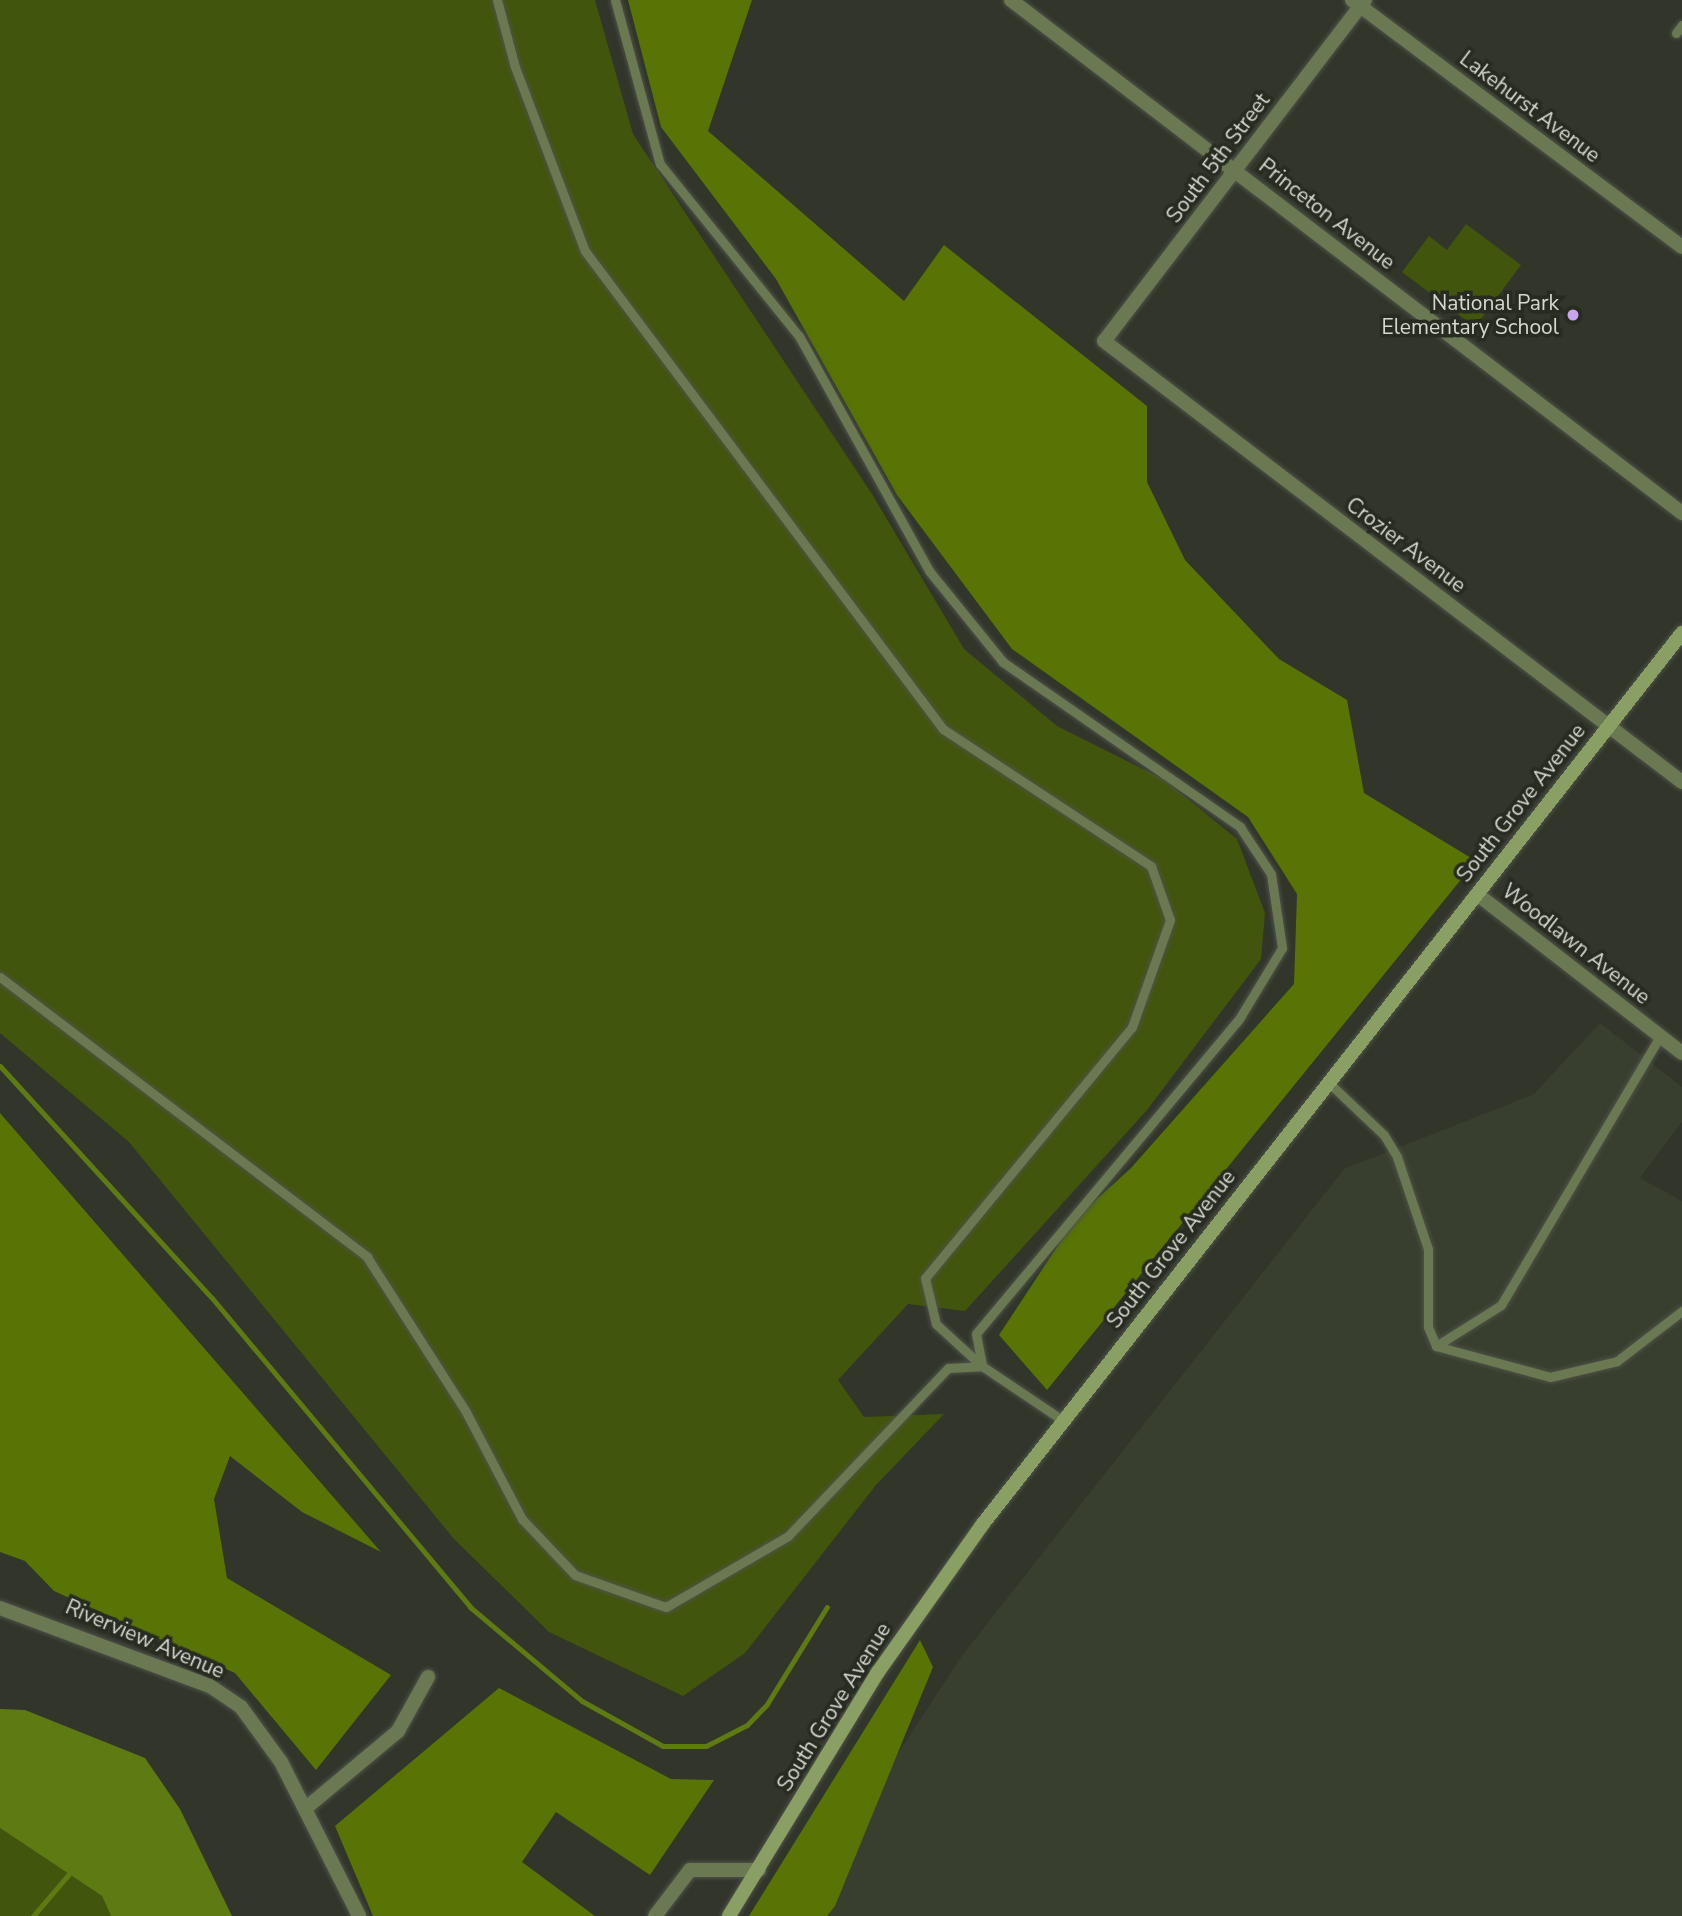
<!DOCTYPE html>
<style>
body{margin:0}
#map{position:relative;width:1682px;height:1916px;overflow:hidden;background:#31352a;font-family:"Nunito Sans",sans-serif}
div>[style]{position:absolute}
.built>*{inset:0;background:#393f2e}
.green>*{inset:0;background:#41560c}
.forest>*{inset:0;background:#587405}
.water>*{inset:0;background:#5e7a12}
.stream>*{height:5px;margin:-2.5px;padding:0 2.5px;transform-origin:2.5px;border-radius:2.5px;background:#5e7a12}
.roads{filter:drop-shadow(0 0 2px #4f5248) drop-shadow(0 0 2px #4f5248)}
.service>*{height:9px;margin:-4.5px;padding:0 4.5px;transform-origin:4.5px;border-radius:4.5px;background:#6b7953}
.minor>*{height:14px;margin:-7px;padding:0 7px;transform-origin:7px;border-radius:7px;background:#6b7953}
.secondary>*{height:14px;margin:-7px;padding:0 7px;transform-origin:7px;border-radius:7px;background:#8a9f63}
.dots>*{width:19px;height:19px;translate:-50% -50%;box-sizing:border-box;border:4px solid #272b20;border-radius:50%}
span{translate:-50% -50%;white-space:nowrap;text-align:center;line-height:1.15;-webkit-text-stroke:7px #272b20;paint-order:stroke}
.street-label{font-size:21px;color:#d5d8d1}
.poi-label{font-size:21px;color:#d5d8d1}
.right{translate:-100% -50%;text-align:right}
</style>
<div id="map">
<div class="built">
<i style="clip-path:polygon(1600px 1023px,1682px 1087px,1682px 1122px,1640px 1178px,1682px 1201px,1682px 1916px,792px 1916px,961px 1657px,1344px 1169px,1534px 1094px)"></i>
</div>
<div class="green">
<i style="clip-path:polygon(0 0,595px 0,633px 134px,872px 494px,964px 649px,1057px 726px,1163px 779px,1237px 839px,1265px 913px,1261px 959px,1147px 1110px,965px 1311px,908px 1304px,838px 1380px,864px 1417px,944px 1414px,876px 1485px,745px 1653px,683px 1696px,549px 1632px,454px 1539px,129px 1142px,0 1033px)"></i>
<i style="clip-path:polygon(1466px 224px,1521px 265px,1475px 327px,1402px 272px,1429px 236px,1447px 250px)"></i>
<i style="clip-path:polygon(0 1828px,102px 1896px,111px 1916px,0 1916px)"></i>
</div>
<div class="forest">
<i style="clip-path:polygon(628px 0,752px 0,708px 131px,904px 301px,944px 245px,1147px 406px,1147px 482px,1185px 560px,1279px 659px,1347px 700px,1364px 793px,1476px 861px,1047px 1390px,999px 1335px,1076px 1218px,1131px 1168px,1294px 984px,1297px 894px,1248px 817px,1012px 649px,897px 495px,776px 279px,661px 127px)"></i>
<i style="clip-path:polygon(0 1113px,381px 1552px,302px 1512px,230px 1456px,214px 1499px,227px 1578px,391px 1675px,316px 1770px,235px 1673px,54px 1591px,25px 1561px,0 1552px)"></i>
<i style="clip-path:polygon(920px 1640px,933px 1667px,835px 1906px,827px 1916px,749px 1916px)"></i>
<i style="clip-path:polygon(499px 1688px,671px 1779px,714px 1780px,650px 1875px,556px 1812px,522px 1862px,595px 1916px,373px 1916px,335px 1826px)"></i>
</div>
<div class="water">
<i style="clip-path:polygon(0 1709px,25px 1710px,145px 1758px,180px 1809px,232px 1916px,111px 1916px,102px 1896px,0 1828px)"></i>
</div>
<div class="stream">
<i style="left:0;top:1066px;width:314px;rotate:47.6deg"></i>
<i style="left:212px;top:1298px;width:403px;rotate:50.1deg"></i>
<i style="left:470px;top:1607px;width:146px;rotate:40deg"></i>
<i style="left:582px;top:1701px;width:93px;rotate:29.1deg"></i>
<i style="left:663px;top:1746px;width:43px"></i>
<i style="left:706px;top:1746px;width:46px;rotate:-27.1deg"></i>
<i style="left:747px;top:1725px;width:29px;rotate:-46deg"></i>
<i style="left:767px;top:1704px;width:114px;rotate:-58.3deg"></i>
<i style="left:33px;top:1916px;width:63px;rotate:-49.5deg"></i>
</div>
<div class="roads">
<div class="service">
<i style="left:497px;top:0;width:69px;rotate:75deg"></i>
<i style="left:515px;top:67px;width:197px;rotate:69.2deg"></i>
<i style="left:585px;top:251px;width:597px;rotate:53.17deg"></i>
<i style="left:943px;top:729px;width:249px;rotate:33.4deg"></i>
<i style="left:1151px;top:866px;width:57px;rotate:70.6deg"></i>
<i style="left:1170px;top:920px;width:114px;rotate:109.6deg"></i>
<i style="left:1132px;top:1027px;width:325px;rotate:129.5deg"></i>
<i style="left:925px;top:1278px;width:47px;rotate:76.6deg"></i>
<i style="left:936px;top:1324px;width:62px;rotate:42.4deg"></i>
<i style="left:615px;top:0;width:170px;rotate:74.7deg"></i>
<i style="left:660px;top:164px;width:221px;rotate:51.1deg"></i>
<i style="left:799px;top:336px;width:270px;rotate:61deg"></i>
<i style="left:930px;top:572px;width:116px;rotate:51deg"></i>
<i style="left:1003px;top:662px;width:289px;rotate:34.8deg"></i>
<i style="left:1240px;top:827px;width:56px;rotate:56.6deg"></i>
<i style="left:1271px;top:874px;width:75px;rotate:81.5deg"></i>
<i style="left:1282px;top:948px;width:83px;rotate:121.2deg"></i>
<i style="left:1239px;top:1019px;width:410px;rotate:129.9deg"></i>
<i style="left:976px;top:1334px;width:33px;rotate:79deg"></i>
<i style="left:982px;top:1366px;width:99px;rotate:33.9deg"></i>
<i style="left:1676px;top:33px;width:10px;rotate:-53deg"></i>
<i style="left:0;top:977px;width:462px;rotate:37.3deg"></i>
<i style="left:367px;top:1257px;width:184px;rotate:57.4deg"></i>
<i style="left:466px;top:1412px;width:121px;rotate:62.4deg"></i>
<i style="left:522px;top:1519px;width:77px;rotate:46.6deg"></i>
<i style="left:575px;top:1575px;width:96px;rotate:19.4deg"></i>
<i style="left:666px;top:1607px;width:141px;rotate:-30.2deg"></i>
<i style="left:788px;top:1536px;width:232px;rotate:-46.4deg"></i>
<i style="left:948px;top:1368px;width:34px;rotate:-3deg"></i>
<i style="left:1328px;top:1082px;width:77px;rotate:43.4deg"></i>
<i style="left:1384px;top:1135px;width:26px;rotate:59deg"></i>
<i style="left:1397px;top:1157px;width:97px;rotate:71.4deg"></i>
<i style="left:1428px;top:1249px;width:78px;rotate:90deg"></i>
<i style="left:1428px;top:1327px;width:21px;rotate:67deg"></i>
<i style="left:1436px;top:1346px;width:77px;rotate:-32.2deg"></i>
<i style="left:1501px;top:1305px;width:312px;rotate:-59.4deg"></i>
<i style="left:1436px;top:1346px;width:118px;rotate:15.2deg"></i>
<i style="left:1550px;top:1377px;width:69px;rotate:-13.4deg"></i>
<i style="left:1617px;top:1361px;width:82px;rotate:-37.6deg"></i>
</div>
<div class="minor">
<i style="left:1011px;top:0;width:845px;rotate:37.4deg"></i>
<i style="left:1352px;top:0;width:412px;rotate:36.8deg"></i>
<i style="left:1365px;top:0;width:429px;rotate:127.4deg"></i>
<i style="left:1104px;top:341px;width:727px;rotate:37.34deg"></i>
<i style="left:1477px;top:894px;width:259px;rotate:37.8deg"></i>
<i style="left:0;top:1608px;width:224px;rotate:20.4deg"></i>
<i style="left:210px;top:1686px;width:37px;rotate:34deg"></i>
<i style="left:241px;top:1707px;width:68px;rotate:54deg"></i>
<i style="left:281px;top:1762px;width:173px;rotate:63.1deg"></i>
<i style="left:306px;top:1808px;width:120px;rotate:-39.9deg"></i>
<i style="left:398px;top:1731px;width:62px;rotate:-60.9deg"></i>
<i style="left:655px;top:1916px;width:58px;rotate:-52.7deg"></i>
<i style="left:690px;top:1870px;width:69px"></i>
</div>
<div class="secondary">
<i style="left:729px;top:1916px;width:286px;rotate:-58.6deg"></i>
<i style="left:878px;top:1672px;width:180px;rotate:-54.7deg"></i>
<i style="left:982px;top:1525px;width:1134px;rotate:-51.88deg"></i>
</div>
</div>
<div class="dots">
<i style="left:1573px;top:315px;background:#c7a6ef"></i>
</div>
<div class="street-label">
<span style="left:1530px;top:107px;rotate:37deg">Lakehurst Avenue</span>
<span style="left:1218px;top:158px;rotate:-53deg">South 5th Street</span>
<span style="left:1327px;top:214px;rotate:38deg">Princeton Avenue</span>
<span style="left:1406px;top:545px;rotate:37deg">Crozier Avenue</span>
<span style="left:1521px;top:803px;rotate:-52deg">South Grove Avenue</span>
<span style="left:1576px;top:944px;rotate:38deg">Woodlawn Avenue</span>
<span style="left:1171px;top:1249px;rotate:-52deg">South Grove Avenue</span>
<span style="left:145px;top:1639px;rotate:23deg">Riverview Avenue</span>
<span style="left:834px;top:1707px;rotate:-58deg">South Grove Avenue</span>
</div>
<div class="poi-label">
<span class="right" style="left:1559px;top:315px">National Park<br>Elementary School</span>
</div>
</div>
